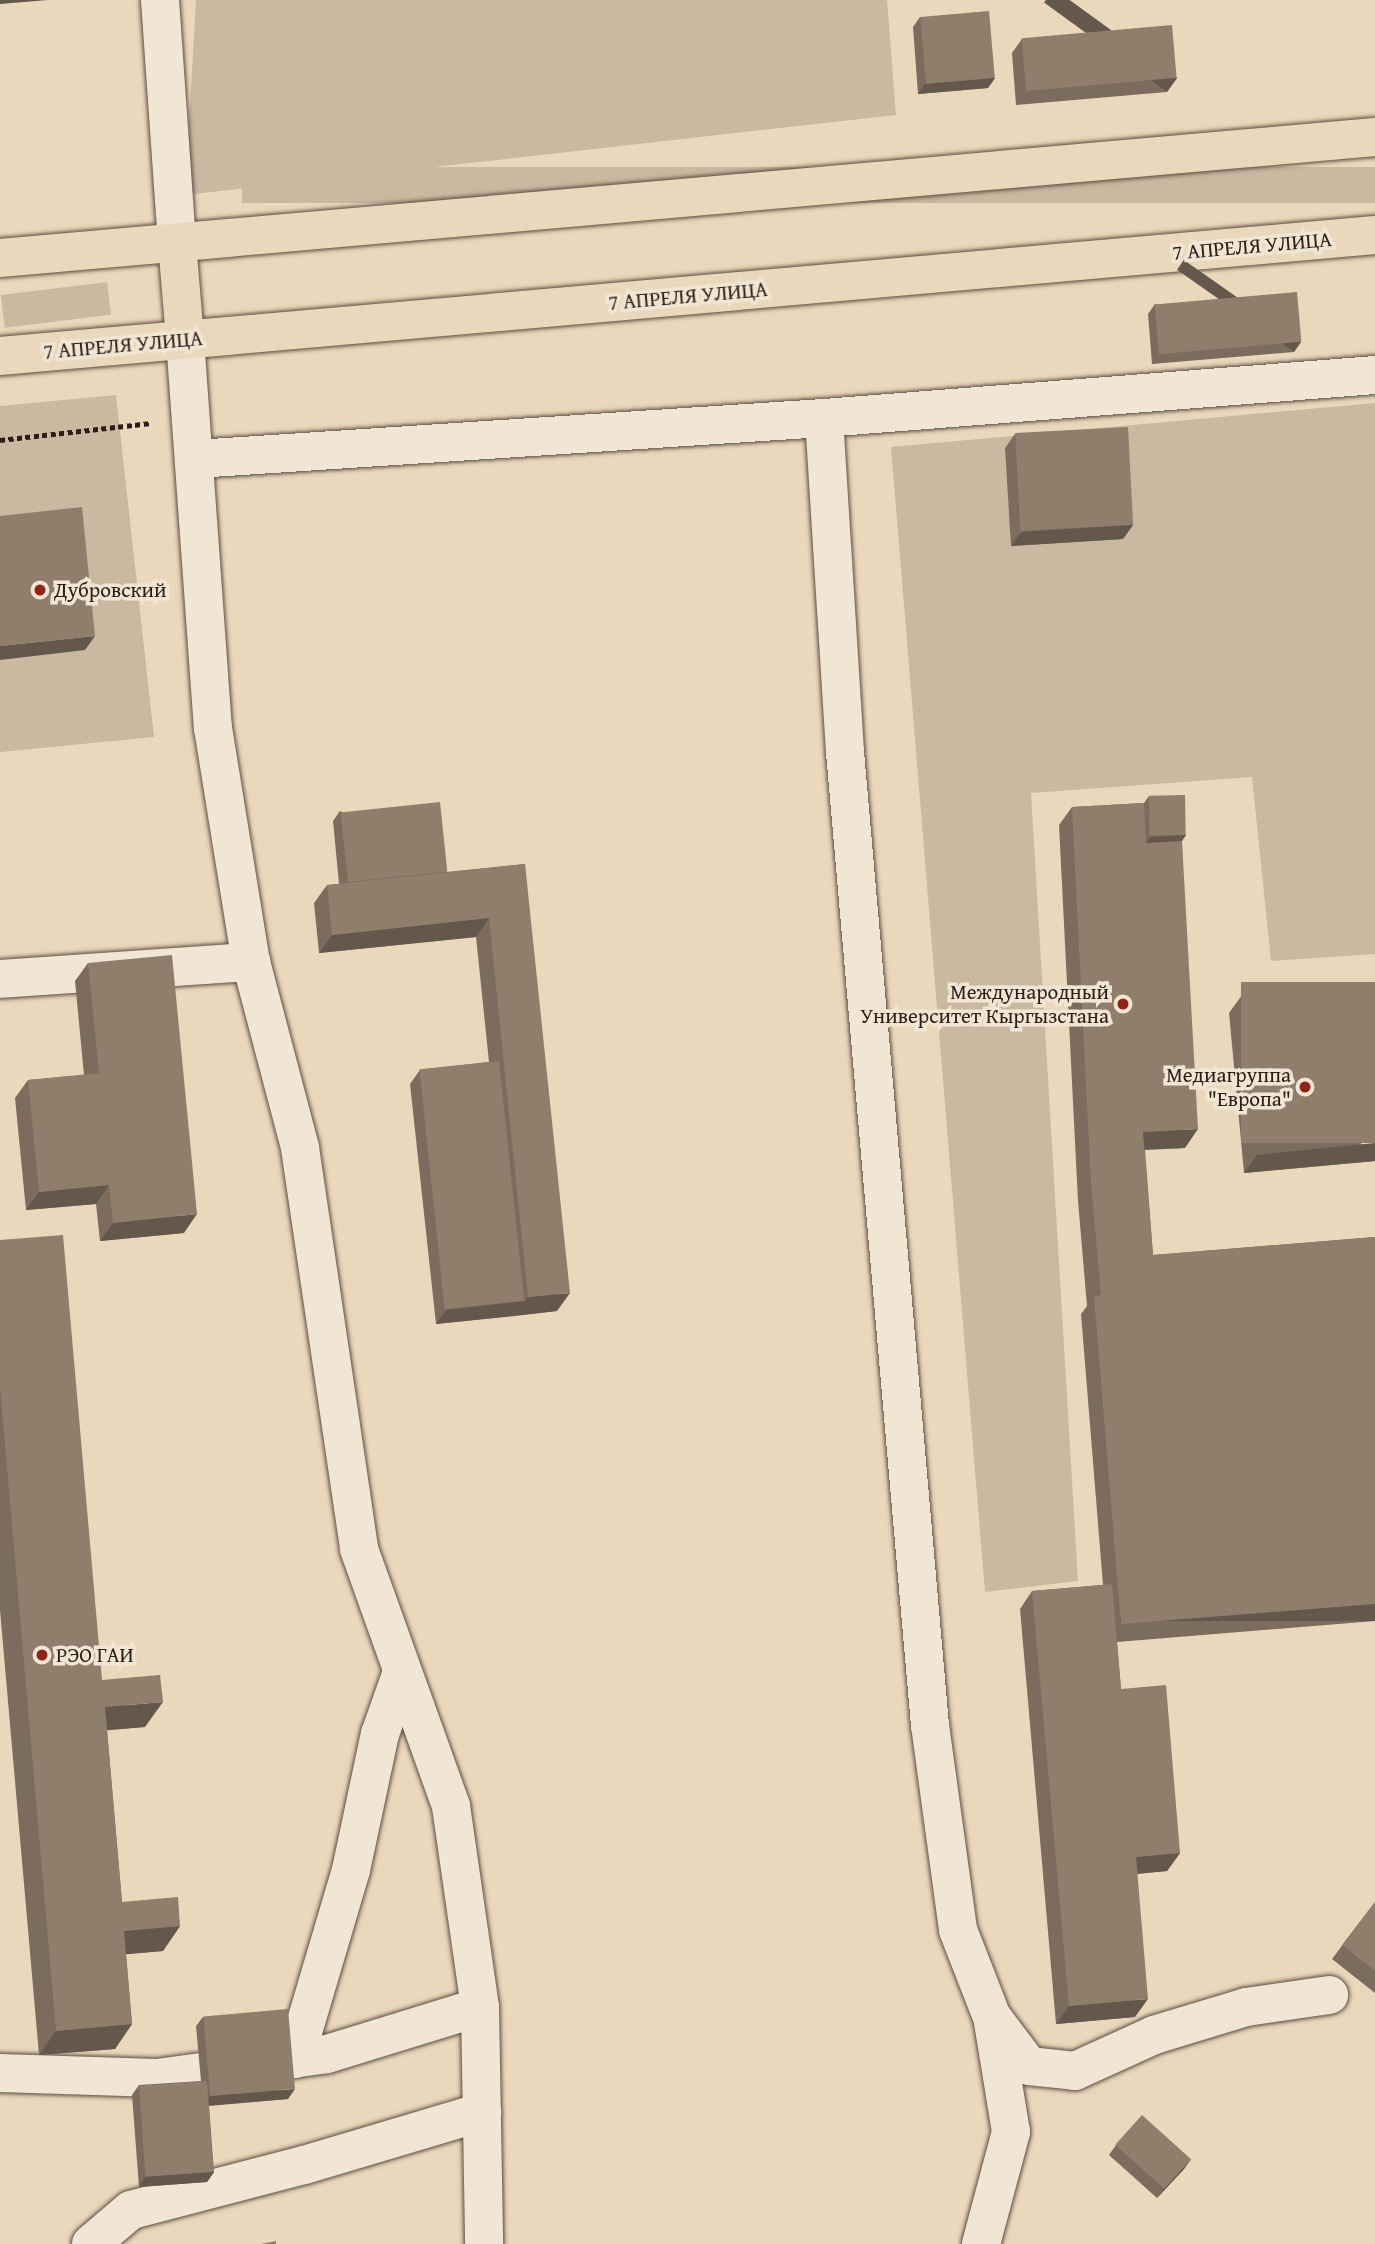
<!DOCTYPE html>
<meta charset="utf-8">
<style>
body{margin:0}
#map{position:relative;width:1375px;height:2244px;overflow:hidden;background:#ead8bc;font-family:"Gentium Book Plus",serif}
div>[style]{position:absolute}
.green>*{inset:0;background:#cab8a0;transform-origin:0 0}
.path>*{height:4.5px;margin-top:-2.25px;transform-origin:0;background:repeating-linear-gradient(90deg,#2c1d16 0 5px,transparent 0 8.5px)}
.roads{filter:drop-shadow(0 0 2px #5c4c40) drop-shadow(0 0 2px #5c4c40)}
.minor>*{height:38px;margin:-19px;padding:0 19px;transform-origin:19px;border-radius:19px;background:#f1e6d3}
.major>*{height:38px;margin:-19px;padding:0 19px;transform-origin:19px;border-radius:19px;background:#ead8bc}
.wall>*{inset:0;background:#7b6c5d}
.shaded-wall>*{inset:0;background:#64584c;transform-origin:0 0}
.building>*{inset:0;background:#8f7e6c;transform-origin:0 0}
.dots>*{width:19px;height:19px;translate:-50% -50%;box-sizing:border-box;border:4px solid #f1e6d3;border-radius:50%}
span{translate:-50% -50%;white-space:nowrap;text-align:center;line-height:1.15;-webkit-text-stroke:7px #f1e6d3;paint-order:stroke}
.street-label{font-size:21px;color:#2c1d16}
.poi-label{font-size:21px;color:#2c1d16}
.left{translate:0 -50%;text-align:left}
.right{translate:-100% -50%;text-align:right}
</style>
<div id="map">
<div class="green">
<i style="clip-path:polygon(196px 0,887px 0,896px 115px,185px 195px)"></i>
<i style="left:1375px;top:167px;width:36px;height:1133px;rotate:90deg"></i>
<i style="left:107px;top:282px;width:33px;height:107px;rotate:83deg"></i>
<i style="clip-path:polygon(116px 395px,154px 737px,0 752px,0 406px)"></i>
<i style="clip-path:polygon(1375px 403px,1375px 954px,1271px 961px,1252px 777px,1031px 793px,1078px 1581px,985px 1592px,891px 447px)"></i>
</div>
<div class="path">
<i style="left:0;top:440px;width:152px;rotate:-6.4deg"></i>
</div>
<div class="roads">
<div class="minor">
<i style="left:160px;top:0;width:244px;rotate:86deg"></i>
<i style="left:185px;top:339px;width:390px;rotate:85.9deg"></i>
<i style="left:213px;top:728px;width:237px;rotate:80.8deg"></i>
<i style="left:251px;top:962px;width:192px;rotate:75.2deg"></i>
<i style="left:300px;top:1148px;width:405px;rotate:81.6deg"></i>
<i style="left:359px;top:1549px;width:273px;rotate:70.3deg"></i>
<i style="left:451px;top:1806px;width:203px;rotate:81.8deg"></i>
<i style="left:480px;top:2007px;width:237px;rotate:89deg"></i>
<i style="left:824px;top:418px;width:335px;rotate:86.4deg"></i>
<i style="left:845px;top:752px;width:977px;rotate:85.01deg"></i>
<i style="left:930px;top:1725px;width:207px;rotate:82.2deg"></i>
<i style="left:958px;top:1930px;width:93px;rotate:68.7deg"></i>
<i style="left:992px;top:2017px;width:61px;rotate:52.9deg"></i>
<i style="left:1029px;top:2066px;width:46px;rotate:6.2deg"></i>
<i style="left:1075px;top:2071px;width:87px;rotate:-24.5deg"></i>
<i style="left:1154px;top:2035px;width:96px;rotate:-16.9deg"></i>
<i style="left:1246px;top:2007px;width:84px;rotate:-8.2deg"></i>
<i style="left:196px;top:459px;width:629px;rotate:-3.74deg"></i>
<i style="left:824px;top:418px;width:553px;rotate:-4.46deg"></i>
<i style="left:0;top:979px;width:252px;rotate:-3.9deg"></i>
<i style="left:295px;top:2059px;width:197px;rotate:-73.5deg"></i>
<i style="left:351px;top:1870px;width:139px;rotate:-78deg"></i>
<i style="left:380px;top:1734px;width:66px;rotate:-70.5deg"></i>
<i style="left:284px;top:2060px;width:43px;rotate:-7.9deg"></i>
<i style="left:327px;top:2054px;width:160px;rotate:-17.1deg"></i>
<i style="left:0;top:2073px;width:157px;rotate:1.8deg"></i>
<i style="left:157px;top:2078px;width:44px;rotate:-7.8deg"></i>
<i style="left:91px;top:2244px;width:52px;rotate:-40.4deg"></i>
<i style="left:131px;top:2210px;width:179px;rotate:-14.6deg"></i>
<i style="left:304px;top:2165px;width:186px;rotate:-16.6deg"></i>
<i style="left:981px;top:2244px;width:116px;rotate:-75deg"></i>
<i style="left:1011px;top:2132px;width:111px;rotate:-99.3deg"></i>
</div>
<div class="major">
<i style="left:177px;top:243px;width:96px;rotate:85.2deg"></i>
<i style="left:0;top:258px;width:1380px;rotate:-5.03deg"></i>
<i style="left:0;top:356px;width:1380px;rotate:-5.03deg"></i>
</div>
</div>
<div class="wall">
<i style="clip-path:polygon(920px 17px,995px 78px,988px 88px,918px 94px,913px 27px)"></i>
<i style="clip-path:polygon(1022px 39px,1177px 78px,1167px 92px,1016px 105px,1012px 53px)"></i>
<i style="clip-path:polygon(1155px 304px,1301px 342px,1294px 352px,1152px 364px,1148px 314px)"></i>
<i style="clip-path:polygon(1015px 434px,1133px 525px,1123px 539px,1011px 546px,1005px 448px)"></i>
<i style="clip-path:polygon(1149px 796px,1186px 835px,1182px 841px,1185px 1148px,1145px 1150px,1153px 1255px,1375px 1237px,1375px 1621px,1117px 1642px,1121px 1689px,1180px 1853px,1167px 1871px,1137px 1874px,1135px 2017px,1056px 2024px,1020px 1609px,1032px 1591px,1103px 1585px,1081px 1314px,1087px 1306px,1078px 1201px,1059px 825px,1072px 807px,1144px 803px)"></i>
<i style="clip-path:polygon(340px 811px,447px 872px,525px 864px,557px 1311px,436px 1324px,410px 1084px,420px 1070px,489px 1062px,476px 937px,319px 953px,314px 903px,327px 885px,339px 884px,333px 821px)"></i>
<i style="clip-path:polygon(88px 963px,184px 1233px,100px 1241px,96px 1204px,26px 1210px,15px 1098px,28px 1080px,84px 1075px,75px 981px)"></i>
<i style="clip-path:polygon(1242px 995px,1375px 1161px,1244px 1173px,1229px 1013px)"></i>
<i style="clip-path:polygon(0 1240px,102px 1680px,145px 1727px,107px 1730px,122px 1902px,180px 1926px,163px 1951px,126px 1954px,132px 2024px,115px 2049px,39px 2055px,0 1610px)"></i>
<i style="clip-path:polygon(1375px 1902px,1375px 1993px,1332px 1959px)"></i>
<i style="clip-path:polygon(203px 2017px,288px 2099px,209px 2106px,214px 2172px,207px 2182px,139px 2187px,132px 2095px,139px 2085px,201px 2081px,196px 2026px)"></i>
<i style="clip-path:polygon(1116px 2145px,1191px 2159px,1184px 2169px,1157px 2198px,1109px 2155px)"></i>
</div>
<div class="shaded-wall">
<i style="clip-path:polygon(0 0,48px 0,0 4px)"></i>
<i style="clip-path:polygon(995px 78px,988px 88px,918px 94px,925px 84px)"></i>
<i style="left:1177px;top:78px;width:17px;height:152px;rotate:126deg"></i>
<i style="left:1301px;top:342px;width:12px;height:143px;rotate:125deg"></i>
<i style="clip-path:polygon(1133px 525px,1123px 539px,1011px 546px,1021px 532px)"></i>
<i style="clip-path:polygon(95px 636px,85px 650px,0 660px,0 646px)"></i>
<i style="clip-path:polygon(1186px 835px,1169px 860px,1133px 861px,1150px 837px)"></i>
<i style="clip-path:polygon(489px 918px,476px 937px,319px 953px,332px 935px)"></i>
<i style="clip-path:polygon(1198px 1129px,1185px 1148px,1130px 1150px,1143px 1132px)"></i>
<i style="clip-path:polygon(1375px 1143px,1375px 1161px,1244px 1173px,1257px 1155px)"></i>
<i style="clip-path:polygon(109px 1185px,96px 1204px,26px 1210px,39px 1192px)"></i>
<i style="clip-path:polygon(197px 1214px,184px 1233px,100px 1241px,113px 1223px)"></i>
<i style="clip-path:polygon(570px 1293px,557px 1311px,515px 1316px,528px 1297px)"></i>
<i style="clip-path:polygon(525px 1301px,515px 1316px,436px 1324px,446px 1310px)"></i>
<i style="left:1375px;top:1604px;width:17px;height:255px;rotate:90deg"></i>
<i style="clip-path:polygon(163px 1702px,145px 1727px,87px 1732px,105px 1707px)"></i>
<i style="clip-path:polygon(1180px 1853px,1167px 1871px,1123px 1875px,1136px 1857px)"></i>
<i style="clip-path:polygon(180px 1926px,163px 1951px,107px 1956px,124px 1931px)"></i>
<i style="clip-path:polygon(1148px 1999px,1135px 2017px,1056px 2024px,1069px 2006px)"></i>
<i style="clip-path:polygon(132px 2024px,115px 2049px,39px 2055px,56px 2031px)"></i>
<i style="clip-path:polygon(295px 2089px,288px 2099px,203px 2106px,210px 2096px)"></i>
<i style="clip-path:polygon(1191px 2159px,1184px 2169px,1157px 2198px,1164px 2188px)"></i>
<i style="clip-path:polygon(214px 2172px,207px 2182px,139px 2187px,145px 2177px)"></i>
</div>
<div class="building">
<i style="left:989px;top:11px;width:67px;height:69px;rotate:85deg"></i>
<i style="left:1172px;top:25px;width:53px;height:151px;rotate:85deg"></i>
<i style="left:1297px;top:292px;width:50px;height:143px;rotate:85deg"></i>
<i style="left:1128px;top:427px;width:98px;height:113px;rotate:87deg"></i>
<i style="clip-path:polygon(82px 507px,95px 636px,0 646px,0 516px)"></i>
<i style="left:1185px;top:795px;width:40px;height:36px;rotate:89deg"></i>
<i style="left:440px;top:802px;width:70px;height:100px;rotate:84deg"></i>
<i style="clip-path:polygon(1144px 803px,1146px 843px,1182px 841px,1198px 1129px,1143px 1132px,1153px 1255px,1375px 1237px,1375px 1604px,1121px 1624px,1094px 1296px,1101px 1295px,1091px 1183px,1072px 807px)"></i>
<i style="clip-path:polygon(525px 864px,570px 1293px,528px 1297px,489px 918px,332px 935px,327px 885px)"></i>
<i style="clip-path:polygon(172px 955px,197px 1214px,113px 1223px,109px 1185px,39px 1192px,28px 1080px,99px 1073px,88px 963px)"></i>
<i style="left:1375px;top:982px;width:161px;height:134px;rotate:90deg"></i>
<i style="left:499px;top:1061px;width:241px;height:80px;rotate:84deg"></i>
<i style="clip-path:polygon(63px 1235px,102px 1680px,160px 1675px,163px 1702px,105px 1707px,122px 1902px,178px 1897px,180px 1926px,124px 1931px,132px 2024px,56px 2031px,0 1387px,0 1240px)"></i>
<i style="clip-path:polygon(1112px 1584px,1121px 1689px,1166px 1685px,1180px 1853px,1136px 1857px,1148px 1999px,1069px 2006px,1032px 1591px)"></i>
<i style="clip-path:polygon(1375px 1902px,1375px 1971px,1342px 1945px)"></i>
<i style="left:288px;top:2009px;width:80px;height:85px;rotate:85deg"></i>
<i style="left:207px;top:2081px;width:91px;height:68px;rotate:86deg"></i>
<i style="left:1142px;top:2115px;width:66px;height:40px;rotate:42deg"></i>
<i style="clip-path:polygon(276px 2241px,276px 2244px,261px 2244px)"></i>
</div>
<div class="dots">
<i style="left:40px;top:590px;background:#8f2418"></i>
<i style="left:1123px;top:1004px;background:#8f2418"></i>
<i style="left:1305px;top:1087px;background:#8f2418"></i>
<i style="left:42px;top:1655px;background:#8f2418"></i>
</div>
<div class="street-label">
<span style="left:1252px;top:246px;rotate:-5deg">7 АПРЕЛЯ УЛИЦА</span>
<span style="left:688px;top:296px;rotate:-5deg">7 АПРЕЛЯ УЛИЦА</span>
<span style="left:123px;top:345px;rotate:-5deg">7 АПРЕЛЯ УЛИЦА</span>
</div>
<div class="poi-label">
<span class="left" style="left:54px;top:590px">Дубровский</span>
<span class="right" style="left:1109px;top:1004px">Международный<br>Университет Кыргызстана</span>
<span class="right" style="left:1291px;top:1087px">Медиагруппа<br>"Европа"</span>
<span class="left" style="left:56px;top:1655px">РЭО ГАИ</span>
</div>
</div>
